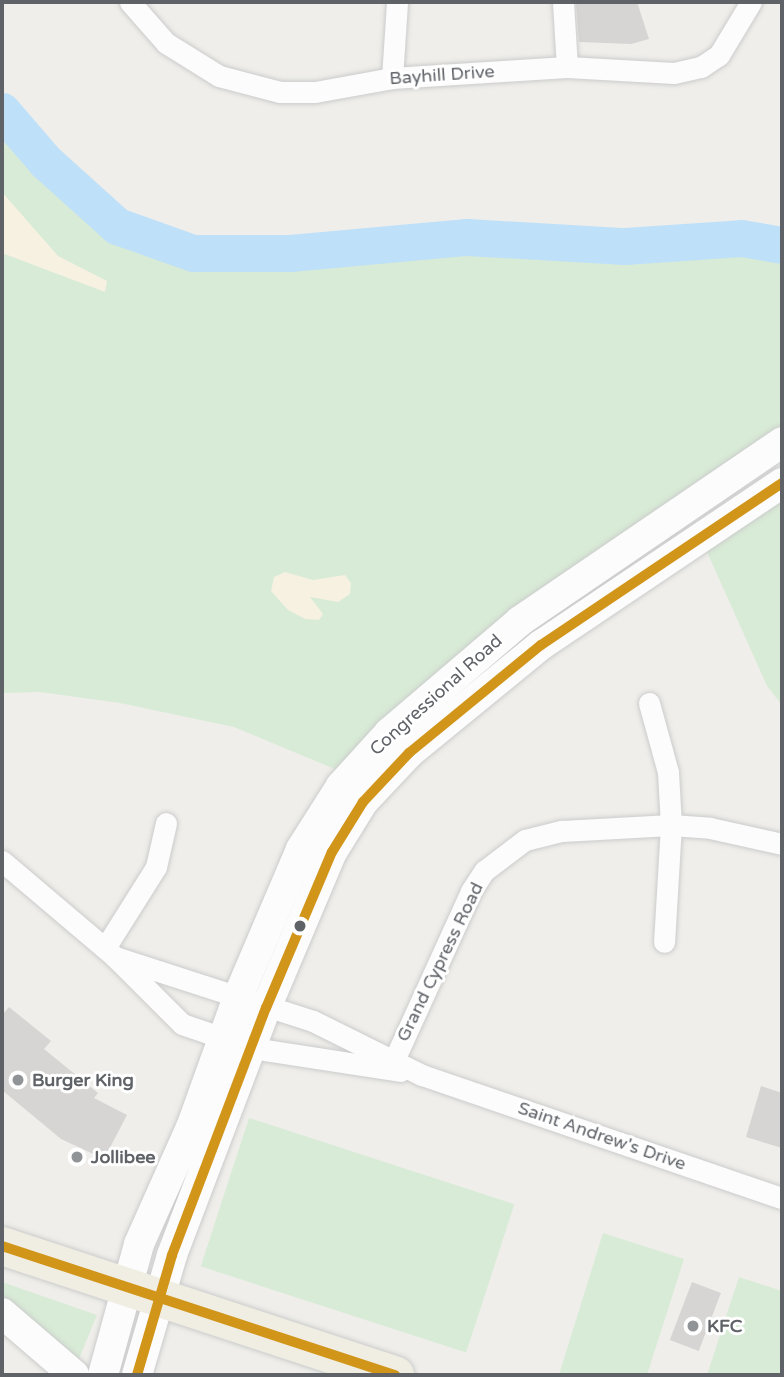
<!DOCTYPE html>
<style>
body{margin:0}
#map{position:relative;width:784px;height:1377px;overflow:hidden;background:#efeeea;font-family:"Varela Round",sans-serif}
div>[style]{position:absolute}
.green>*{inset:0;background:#d8ebd6;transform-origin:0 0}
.sand>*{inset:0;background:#f6f1e1}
.river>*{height:37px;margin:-18.5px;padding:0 18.5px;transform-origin:18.5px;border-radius:18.5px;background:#bfe0f9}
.building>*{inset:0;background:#d6d5d3;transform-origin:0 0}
.roads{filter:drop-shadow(0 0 2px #cbcccc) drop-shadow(0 0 2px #cbcccc)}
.street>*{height:21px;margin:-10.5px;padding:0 10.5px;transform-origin:10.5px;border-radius:10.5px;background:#fdfcfc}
.secondary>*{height:30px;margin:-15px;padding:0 15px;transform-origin:15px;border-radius:15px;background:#fdfcfc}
.highway>*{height:38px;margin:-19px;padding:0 19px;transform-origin:19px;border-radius:19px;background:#f0ede3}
.bus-1>*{height:10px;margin:-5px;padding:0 5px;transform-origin:5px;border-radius:5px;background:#d1951a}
.dots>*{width:19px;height:19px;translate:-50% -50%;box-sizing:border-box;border:4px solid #fff;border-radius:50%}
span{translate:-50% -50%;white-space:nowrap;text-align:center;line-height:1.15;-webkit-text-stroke:6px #fff;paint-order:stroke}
.street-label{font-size:18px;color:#5f6368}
.poi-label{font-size:18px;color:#5f6368;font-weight:700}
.left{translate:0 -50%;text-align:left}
.frame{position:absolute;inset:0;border:4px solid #5f6368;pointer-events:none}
</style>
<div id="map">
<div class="green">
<i style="clip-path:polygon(2px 111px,46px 163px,117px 226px,193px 253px,290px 253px,467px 237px,625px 246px,741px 238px,782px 245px,782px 432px,654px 511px,562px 578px,337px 770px,234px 727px,120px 703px,40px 692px,2px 693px)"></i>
<i style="clip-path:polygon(782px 494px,782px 705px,767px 686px,703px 543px)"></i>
<i style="left:249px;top:1118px;width:279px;height:156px;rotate:18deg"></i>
<i style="clip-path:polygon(603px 1233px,684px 1259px,647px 1375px,559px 1375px)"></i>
<i style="clip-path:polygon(739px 1277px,782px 1291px,782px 1375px,707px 1375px)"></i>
<i style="clip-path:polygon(2px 1282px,97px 1315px,78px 1361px,2px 1297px)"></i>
</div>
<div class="sand">
<i style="clip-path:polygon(2px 192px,58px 256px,107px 281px,105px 292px,2px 253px)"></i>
<i style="clip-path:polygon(285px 572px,313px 580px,345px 575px,351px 583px,350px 594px,338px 602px,310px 597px,323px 614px,319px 620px,305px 619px,288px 610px,271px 591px,274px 577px)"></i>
</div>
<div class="river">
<i style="left:2px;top:111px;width:67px;rotate:49.2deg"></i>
<i style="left:46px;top:162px;width:96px;rotate:42deg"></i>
<i style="left:117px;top:226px;width:81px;rotate:19.6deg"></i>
<i style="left:193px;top:253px;width:97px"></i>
<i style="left:290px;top:253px;width:178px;rotate:-5.2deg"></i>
<i style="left:467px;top:237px;width:158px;rotate:3.3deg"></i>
<i style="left:625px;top:246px;width:116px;rotate:-3.9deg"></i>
<i style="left:741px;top:238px;width:42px;rotate:9.7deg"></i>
</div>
<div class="building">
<i style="clip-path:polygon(576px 2px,637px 2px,649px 39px,631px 44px,579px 42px)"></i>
<i style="clip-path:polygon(9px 1007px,51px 1041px,44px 1049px,98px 1093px,94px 1098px,127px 1115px,104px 1159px,61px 1139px,2px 1090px,2px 1015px)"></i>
<i style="clip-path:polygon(761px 1086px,782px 1093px,782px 1148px,746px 1137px)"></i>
<i style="left:692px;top:1282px;width:31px;height:62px;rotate:21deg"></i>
</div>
<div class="roads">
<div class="street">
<i style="left:130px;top:2px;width:55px;rotate:48.7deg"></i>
<i style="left:166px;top:43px;width:62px;rotate:31.9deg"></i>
<i style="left:219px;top:76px;width:63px;rotate:14.7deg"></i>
<i style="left:280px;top:92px;width:35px"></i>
<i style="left:315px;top:92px;width:78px;rotate:-10.3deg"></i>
<i style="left:392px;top:78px;width:175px;rotate:-3.6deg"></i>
<i style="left:567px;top:67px;width:107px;rotate:3.2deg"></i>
<i style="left:674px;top:73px;width:28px;rotate:-13deg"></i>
<i style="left:701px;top:67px;width:22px;rotate:-34deg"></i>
<i style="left:719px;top:55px;width:62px;rotate:-58.9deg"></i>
<i style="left:563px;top:2px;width:65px;rotate:86.5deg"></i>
<i style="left:392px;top:78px;width:76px;rotate:-86.2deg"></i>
<i style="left:649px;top:703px;width:72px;rotate:74.6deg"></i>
<i style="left:668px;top:772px;width:53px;rotate:86.8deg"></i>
<i style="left:671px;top:825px;width:117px;rotate:93.4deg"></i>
<i style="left:2px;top:861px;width:148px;rotate:40.3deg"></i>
<i style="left:115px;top:957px;width:95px;rotate:45deg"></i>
<i style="left:182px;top:1024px;width:74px;rotate:18.9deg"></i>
<i style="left:252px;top:1048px;width:150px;rotate:8.8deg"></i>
<i style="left:105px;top:948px;width:96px;rotate:-57.8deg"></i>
<i style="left:156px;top:867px;width:45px;rotate:-77.2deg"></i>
<i style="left:115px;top:957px;width:208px;rotate:17.9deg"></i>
<i style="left:313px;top:1021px;width:122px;rotate:26.4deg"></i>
<i style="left:422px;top:1075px;width:380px;rotate:18.9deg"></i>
<i style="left:390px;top:1069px;width:196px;rotate:-65.5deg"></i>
<i style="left:471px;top:891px;width:24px;rotate:-57deg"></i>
<i style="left:484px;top:871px;width:51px;rotate:-37.1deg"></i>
<i style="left:525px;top:840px;width:38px;rotate:-14deg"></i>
<i style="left:562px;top:831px;width:109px;rotate:-3.2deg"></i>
<i style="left:671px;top:825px;width:39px;rotate:4deg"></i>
<i style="left:710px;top:828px;width:74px;rotate:12.5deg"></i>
</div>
<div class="secondary">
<i style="left:2px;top:1313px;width:95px;rotate:40.7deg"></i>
<i style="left:103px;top:1375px;width:136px;rotate:-74.6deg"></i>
<i style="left:139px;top:1244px;width:130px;rotate:-66deg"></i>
<i style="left:192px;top:1125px;width:136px;rotate:-70.2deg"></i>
<i style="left:238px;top:997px;width:161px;rotate:-66.9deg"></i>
<i style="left:301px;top:849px;width:75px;rotate:-57.6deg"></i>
<i style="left:341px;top:786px;width:72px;rotate:-47.8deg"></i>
<i style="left:389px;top:733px;width:172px;rotate:-40.5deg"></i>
<i style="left:520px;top:621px;width:317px;rotate:-34.3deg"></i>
<i style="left:137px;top:1375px;width:125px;rotate:-73.7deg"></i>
<i style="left:172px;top:1255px;width:264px;rotate:-69.2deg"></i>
<i style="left:266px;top:1008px;width:169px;rotate:-67.1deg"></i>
<i style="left:332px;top:852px;width:59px;rotate:-58.2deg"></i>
<i style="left:363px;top:802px;width:67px;rotate:-46.8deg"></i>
<i style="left:409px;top:753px;width:171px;rotate:-39.3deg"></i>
<i style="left:541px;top:645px;width:290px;rotate:-33.9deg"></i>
</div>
<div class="highway">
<i style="left:2px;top:1246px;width:414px;rotate:18.2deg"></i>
</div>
</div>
<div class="bus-1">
<i style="left:2px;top:1246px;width:414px;rotate:18.2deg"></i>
<i style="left:137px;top:1375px;width:125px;rotate:-73.7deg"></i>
<i style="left:172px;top:1255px;width:264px;rotate:-69.2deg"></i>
<i style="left:266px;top:1008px;width:169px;rotate:-67.1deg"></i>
<i style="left:332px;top:852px;width:59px;rotate:-58.2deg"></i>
<i style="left:363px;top:802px;width:67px;rotate:-46.8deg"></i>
<i style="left:409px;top:753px;width:171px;rotate:-39.3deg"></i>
<i style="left:541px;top:645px;width:290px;rotate:-33.9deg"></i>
</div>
<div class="dots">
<i style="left:300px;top:926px;background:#5f6368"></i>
<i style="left:18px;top:1080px;background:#919496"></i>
<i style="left:77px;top:1157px;background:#919496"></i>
<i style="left:693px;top:1326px;background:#919496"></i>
</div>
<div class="street-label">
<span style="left:442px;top:75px;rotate:-4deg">Bayhill Drive</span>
<span style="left:436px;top:695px;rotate:-42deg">Congressional Road</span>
<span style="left:440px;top:962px;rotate:-64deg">Grand Cypress Road</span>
<span style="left:602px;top:1136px;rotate:19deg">Saint Andrew's Drive</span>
</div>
<div class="poi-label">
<span class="left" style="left:32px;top:1080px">Burger King</span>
<span class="left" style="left:91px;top:1157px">Jollibee</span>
<span class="left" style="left:707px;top:1326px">KFC</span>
</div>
<div class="frame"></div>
</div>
